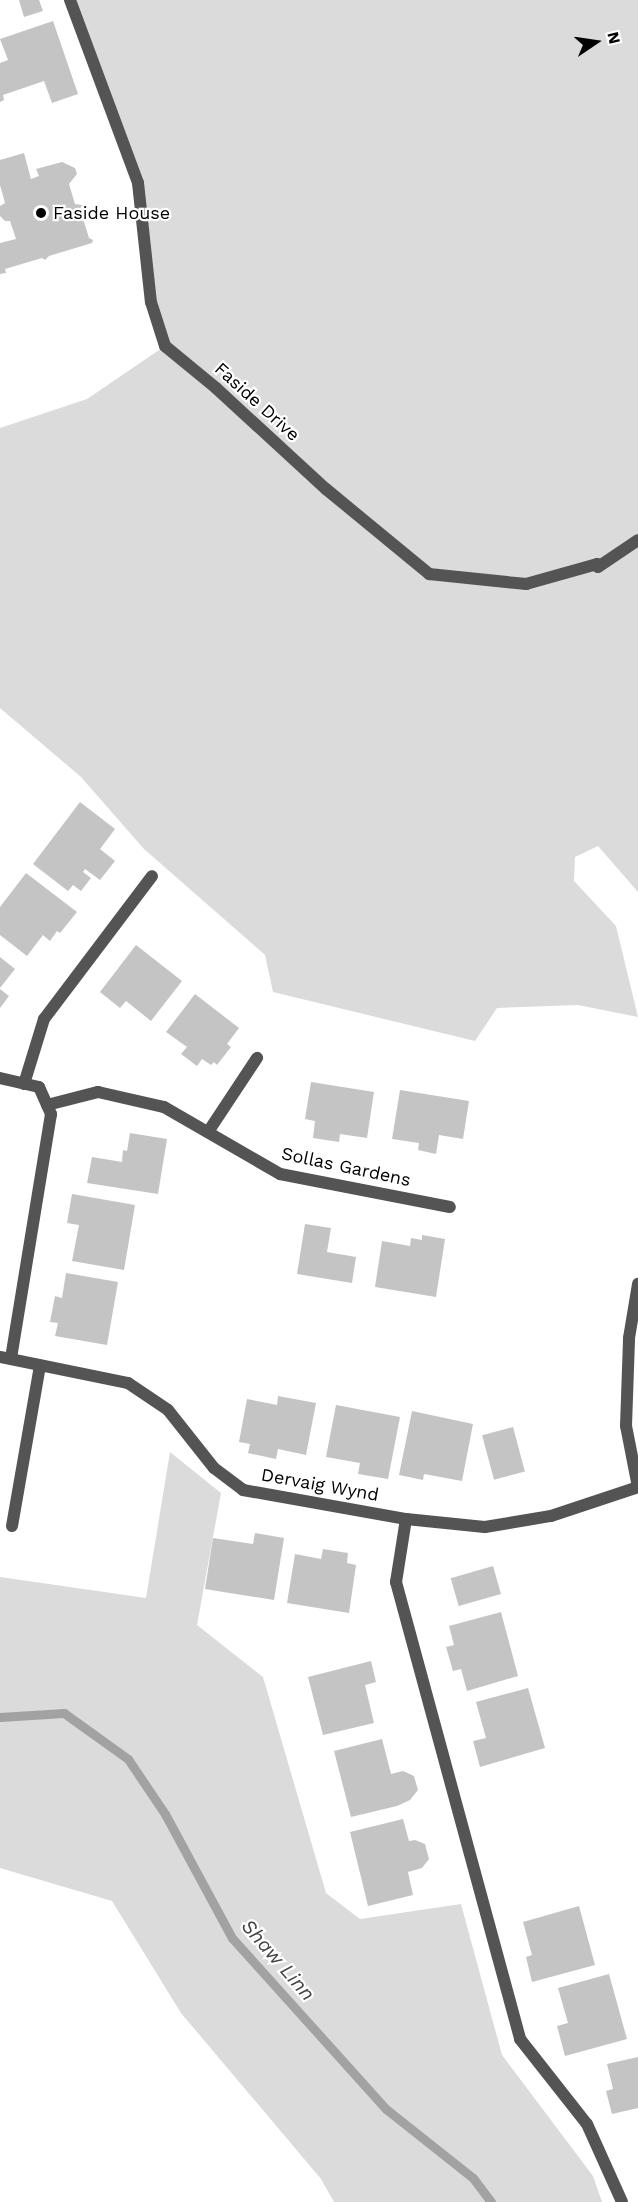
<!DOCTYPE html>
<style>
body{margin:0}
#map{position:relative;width:638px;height:2202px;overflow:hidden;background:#fff;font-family:"Work Sans",sans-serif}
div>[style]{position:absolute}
.green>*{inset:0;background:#dbdbdb}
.stream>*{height:9px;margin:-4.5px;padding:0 4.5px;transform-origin:4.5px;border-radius:4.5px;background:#a2a2a2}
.building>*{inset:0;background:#c4c4c4;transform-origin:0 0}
.lane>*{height:12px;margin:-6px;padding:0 6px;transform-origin:6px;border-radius:6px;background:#545454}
.street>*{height:12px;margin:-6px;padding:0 6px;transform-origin:6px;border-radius:6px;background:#545454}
.dots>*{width:16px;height:16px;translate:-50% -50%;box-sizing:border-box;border:3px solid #fff;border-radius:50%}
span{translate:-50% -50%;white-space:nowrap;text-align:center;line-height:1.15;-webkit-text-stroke:4.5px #fff;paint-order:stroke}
.poi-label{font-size:18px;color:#000}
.left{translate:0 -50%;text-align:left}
.street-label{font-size:18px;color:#000}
.water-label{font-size:20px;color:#434343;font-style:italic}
.north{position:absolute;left:566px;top:12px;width:60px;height:60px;-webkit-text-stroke:4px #fff;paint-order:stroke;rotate:77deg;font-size:16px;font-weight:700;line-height:24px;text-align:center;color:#000}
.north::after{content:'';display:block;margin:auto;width:21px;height:27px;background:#000;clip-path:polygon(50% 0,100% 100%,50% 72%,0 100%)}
</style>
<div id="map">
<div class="green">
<i style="clip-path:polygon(70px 0,638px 0,638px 892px,598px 846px,575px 857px,574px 881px,616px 926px,638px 1017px,578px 1005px,497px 1008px,475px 1041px,273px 992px,265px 955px,144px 849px,81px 777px,0 708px,0 428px,87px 399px,165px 346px,151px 302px,138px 183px)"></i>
<i style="clip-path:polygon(170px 1452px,221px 1493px,197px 1625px,263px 1677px,326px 1893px,360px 1919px,461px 1904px,502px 2055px,593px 2176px,602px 2202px,334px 2202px,321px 2179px,181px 2013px,112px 1901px,0 1868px,0 1577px,146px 1598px)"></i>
</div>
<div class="stream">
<i style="left:0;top:1717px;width:64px;rotate:-3.6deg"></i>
<i style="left:64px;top:1713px;width:79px;rotate:35.7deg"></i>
<i style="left:128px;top:1759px;width:66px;rotate:56.1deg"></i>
<i style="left:165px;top:1814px;width:141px;rotate:61.6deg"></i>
<i style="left:232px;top:1938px;width:230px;rotate:48deg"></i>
<i style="left:386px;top:2109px;width:111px;rotate:38.4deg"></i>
<i style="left:473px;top:2178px;width:30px;rotate:53deg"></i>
</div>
<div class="building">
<i style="clip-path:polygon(19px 0,39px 0,43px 11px,24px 17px)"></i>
<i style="clip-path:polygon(53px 21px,78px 94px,52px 103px,44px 81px,3px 95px,4px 100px,0 102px,0 63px,8px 60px,0 39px)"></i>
<i style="clip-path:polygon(24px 153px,31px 179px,39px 176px,36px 169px,62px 162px,75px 168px,77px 174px,69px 184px,75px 204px,82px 205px,80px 209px,89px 238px,93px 240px,92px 243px,49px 256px,45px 260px,42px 258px,5px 269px,6px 273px,0 274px,0 243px,16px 239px,10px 221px,5px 221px,0 216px,0 206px,5px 203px,0 185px,0 160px)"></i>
<i style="clip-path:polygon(80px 802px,115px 829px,100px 849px,115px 861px,100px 880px,85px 869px,83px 872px,91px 878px,81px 891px,73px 885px,68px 891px,33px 864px)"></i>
<i style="clip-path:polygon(26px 873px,77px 912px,60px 933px,57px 931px,50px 941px,43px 935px,27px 956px,0 935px,0 907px)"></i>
<i style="clip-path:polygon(136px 945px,182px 981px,151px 1021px,126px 1001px,120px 1008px,100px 992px)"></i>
<i style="clip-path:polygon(0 957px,15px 969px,0 988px)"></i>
<i style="clip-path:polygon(0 989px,9px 996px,0 1008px)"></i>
<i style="clip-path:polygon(195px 994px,239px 1028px,227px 1044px,231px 1047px,217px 1065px,214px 1062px,211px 1065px,202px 1059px,197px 1066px,181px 1054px,187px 1047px,166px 1032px)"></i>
<i style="clip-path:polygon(311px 1082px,374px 1092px,367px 1138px,340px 1134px,339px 1142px,313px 1138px,315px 1121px,305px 1119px)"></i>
<i style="clip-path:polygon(400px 1090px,469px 1101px,463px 1139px,439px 1135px,436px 1154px,418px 1150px,419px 1143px,392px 1139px)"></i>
<i style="clip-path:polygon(130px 1133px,167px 1139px,158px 1194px,87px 1183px,92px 1157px,122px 1162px,123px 1150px,127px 1151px)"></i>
<i style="clip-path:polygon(72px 1194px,135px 1205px,124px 1270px,72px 1261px,79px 1225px,67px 1223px)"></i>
<i style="clip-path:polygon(305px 1224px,331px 1228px,327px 1252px,356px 1257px,352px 1283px,297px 1274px)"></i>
<i style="clip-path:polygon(422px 1235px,445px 1239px,436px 1297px,375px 1287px,382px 1241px,410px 1246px,411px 1238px,422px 1240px)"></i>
<i style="clip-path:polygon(66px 1273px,118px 1282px,107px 1345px,55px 1336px,58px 1323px,50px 1322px,55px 1296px,62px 1298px)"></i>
<i style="clip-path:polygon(278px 1396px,316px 1403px,306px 1455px,278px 1449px,276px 1459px,248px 1453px,250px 1444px,239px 1442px,247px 1399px,277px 1405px)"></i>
<i style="clip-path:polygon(336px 1405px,400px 1417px,388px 1479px,358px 1474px,360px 1463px,326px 1457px)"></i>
<i style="clip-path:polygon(412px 1411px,473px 1424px,462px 1481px,424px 1474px,423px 1480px,399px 1475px)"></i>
<i style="left:513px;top:1427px;width:46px;height:32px;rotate:75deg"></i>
<i style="clip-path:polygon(255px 1533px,284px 1538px,274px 1600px,205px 1589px,213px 1538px,253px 1544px)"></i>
<i style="clip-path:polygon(323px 1549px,348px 1553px,347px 1563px,356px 1565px,349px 1613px,287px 1603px,295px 1554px,321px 1559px)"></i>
<i style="left:493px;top:1566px;width:29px;height:44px;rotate:74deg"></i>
<i style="clip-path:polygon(501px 1612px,518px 1676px,467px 1691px,461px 1669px,453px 1671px,446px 1647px,454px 1645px,449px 1626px)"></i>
<i style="clip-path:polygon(371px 1661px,376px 1682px,365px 1685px,374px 1723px,323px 1735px,308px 1677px)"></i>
<i style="clip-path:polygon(528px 1688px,545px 1748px,480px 1767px,473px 1741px,486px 1738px,476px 1702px)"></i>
<i style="clip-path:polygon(382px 1739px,391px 1774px,403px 1771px,414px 1776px,418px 1790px,410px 1800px,397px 1806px,351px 1817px,334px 1751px)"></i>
<i style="clip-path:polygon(403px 1819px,409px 1841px,415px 1840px,425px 1844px,429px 1859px,422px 1868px,408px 1872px,413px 1895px,368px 1906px,350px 1832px)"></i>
<i style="clip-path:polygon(579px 1906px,595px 1965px,532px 1982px,526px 1957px,532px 1955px,523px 1922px)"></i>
<i style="clip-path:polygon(609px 1974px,627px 2039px,565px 2056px,557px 2026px,568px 2023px,558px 1988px)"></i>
<i style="clip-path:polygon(638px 2057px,638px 2108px,612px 2114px,606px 2091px,613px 2089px,607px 2064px)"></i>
</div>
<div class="lane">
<i style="left:70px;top:0;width:195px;rotate:69.6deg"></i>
<i style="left:138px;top:183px;width:120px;rotate:83.8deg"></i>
<i style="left:151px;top:302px;width:46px;rotate:72.3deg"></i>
<i style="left:165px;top:346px;width:66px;rotate:39.5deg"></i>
<i style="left:216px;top:388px;width:149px;rotate:42.6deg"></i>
<i style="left:326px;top:489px;width:134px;rotate:39.5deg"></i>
<i style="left:429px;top:574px;width:98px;rotate:5.9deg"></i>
<i style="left:526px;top:584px;width:74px;rotate:-15.7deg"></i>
<i style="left:597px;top:564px;width:3px;rotate:72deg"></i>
<i style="left:598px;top:567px;width:48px;rotate:-34deg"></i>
</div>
<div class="street">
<i style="left:0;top:1078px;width:40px;rotate:13deg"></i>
<i style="left:39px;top:1087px;width:30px;rotate:66deg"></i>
<i style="left:51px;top:1114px;width:248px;rotate:99.3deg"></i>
<i style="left:24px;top:1084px;width:68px;rotate:-72.9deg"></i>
<i style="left:44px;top:1019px;width:179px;rotate:-52.9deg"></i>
<i style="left:47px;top:1105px;width:53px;rotate:-14.3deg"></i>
<i style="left:98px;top:1092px;width:68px;rotate:12.8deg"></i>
<i style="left:164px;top:1107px;width:134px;rotate:30deg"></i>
<i style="left:280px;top:1174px;width:173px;rotate:11deg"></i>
<i style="left:208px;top:1132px;width:89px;rotate:-56.5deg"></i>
<i style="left:0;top:1357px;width:131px;rotate:11.5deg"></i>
<i style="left:128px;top:1383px;width:48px;rotate:34deg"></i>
<i style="left:168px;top:1410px;width:74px;rotate:51.6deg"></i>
<i style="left:214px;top:1468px;width:36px;rotate:37deg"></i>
<i style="left:243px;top:1490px;width:166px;rotate:10.1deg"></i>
<i style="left:406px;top:1519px;width:79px;rotate:5.8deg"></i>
<i style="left:485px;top:1527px;width:67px;rotate:-9.5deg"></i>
<i style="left:551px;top:1516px;width:92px;rotate:-18.4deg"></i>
<i style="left:638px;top:1487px;width:62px;rotate:-101.1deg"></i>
<i style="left:626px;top:1426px;width:88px;rotate:-88deg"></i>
<i style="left:629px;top:1338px;width:55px;rotate:-80.5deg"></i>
<i style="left:406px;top:1519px;width:64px;rotate:99deg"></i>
<i style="left:396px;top:1582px;width:474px;rotate:74.8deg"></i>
<i style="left:520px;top:2039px;width:108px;rotate:51.8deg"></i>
<i style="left:587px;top:2124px;width:85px;rotate:65.8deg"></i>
<i style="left:12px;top:1526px;width:163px;rotate:-80.1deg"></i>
</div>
<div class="dots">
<i style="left:41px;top:213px;background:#000"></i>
</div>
<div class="poi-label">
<span class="left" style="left:53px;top:213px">Faside House</span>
</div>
<div class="street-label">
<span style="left:257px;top:402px;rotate:42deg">Faside Drive</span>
<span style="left:346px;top:1167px;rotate:12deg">Sollas Gardens</span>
<span style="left:320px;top:1485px;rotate:10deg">Dervaig Wynd</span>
</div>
<div class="water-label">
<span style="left:278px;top:1960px;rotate:49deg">Shaw Linn</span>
</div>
<div class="north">N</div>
</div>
